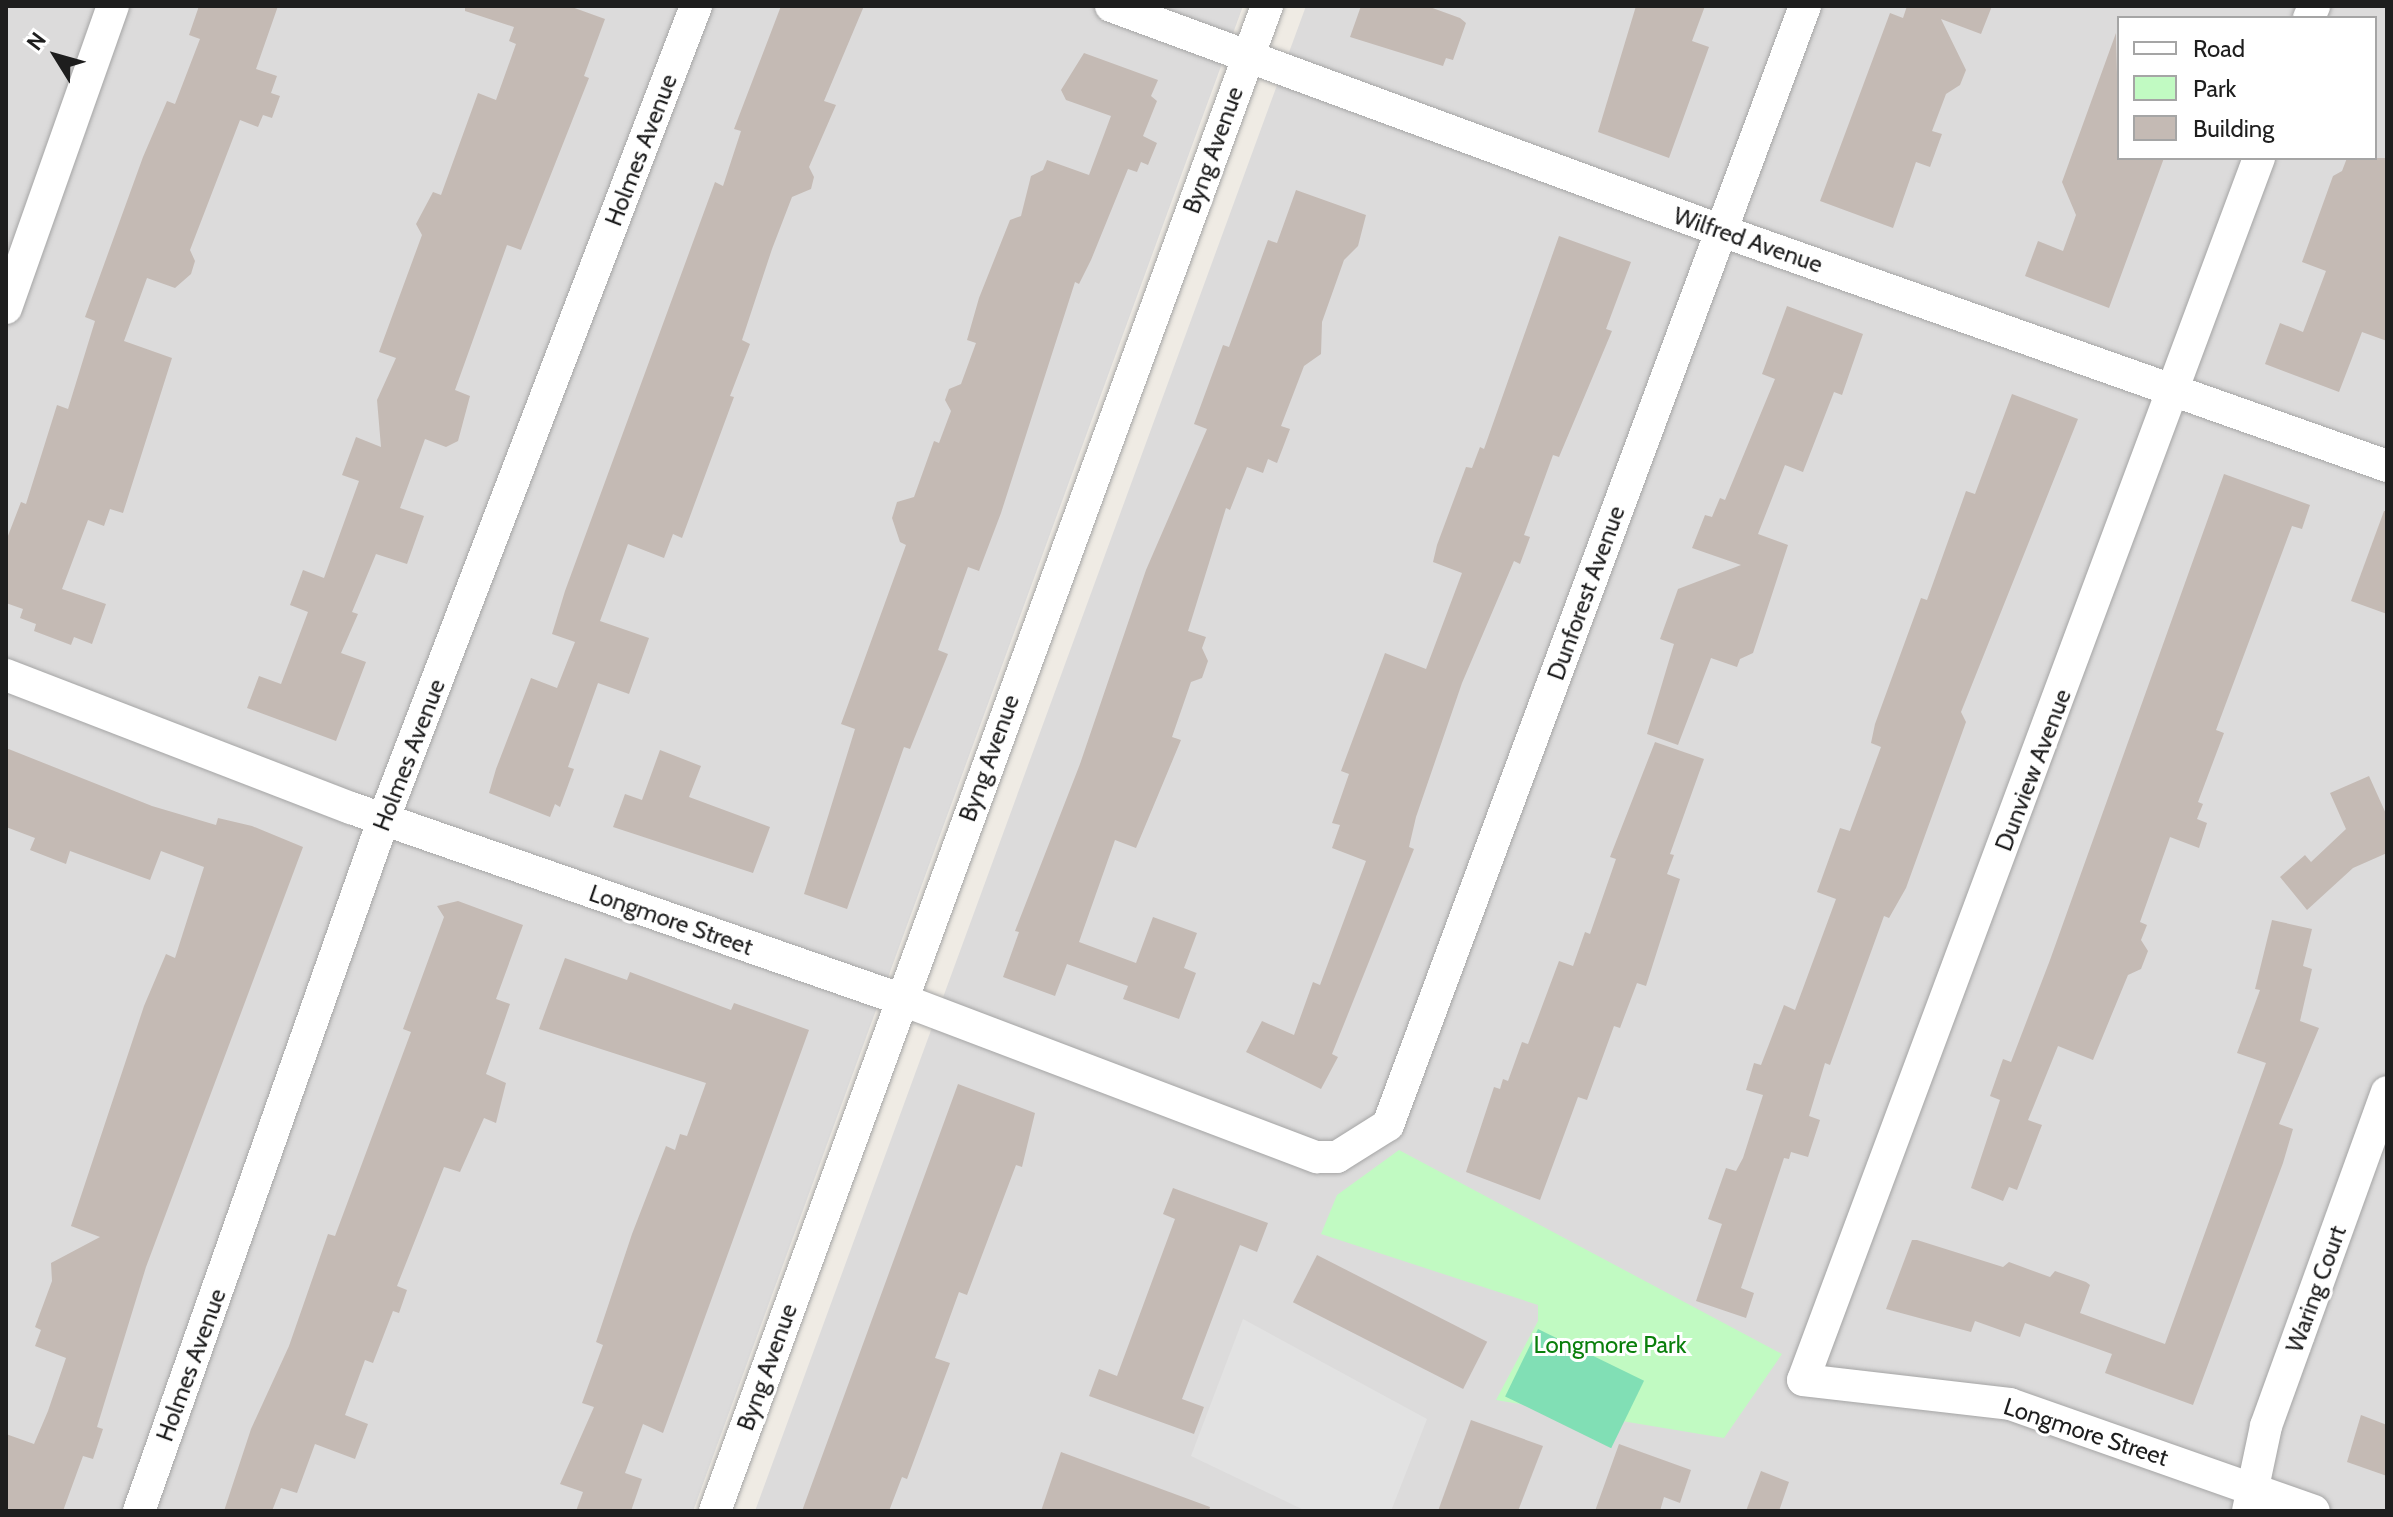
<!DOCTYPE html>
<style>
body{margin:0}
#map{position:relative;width:2393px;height:1517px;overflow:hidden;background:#efebe4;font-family:Cabin,sans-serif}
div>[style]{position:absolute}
.residential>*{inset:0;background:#dcdbdb}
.park>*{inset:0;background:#c1fac2}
.pitch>*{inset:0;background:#81dfb5;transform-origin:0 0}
.parking>*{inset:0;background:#e2e2e2}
.building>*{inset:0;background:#c4bab4;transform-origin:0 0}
.roads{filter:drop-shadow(0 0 2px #a5a5a5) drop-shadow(0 0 2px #a5a5a5)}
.street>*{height:32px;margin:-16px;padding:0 16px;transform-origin:16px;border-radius:16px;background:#fff}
span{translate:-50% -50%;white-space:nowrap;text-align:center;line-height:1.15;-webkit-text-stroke:6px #fff;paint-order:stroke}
.street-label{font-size:24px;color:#1e1e1e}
.park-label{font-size:24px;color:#0a7f0c}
.frame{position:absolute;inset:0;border:8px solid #1e1e1e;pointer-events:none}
.legend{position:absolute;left:2117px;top:16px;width:260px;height:144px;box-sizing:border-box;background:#fff;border:2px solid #a5a5a5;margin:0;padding:10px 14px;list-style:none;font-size:24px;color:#1e1e1e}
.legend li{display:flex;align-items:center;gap:16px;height:40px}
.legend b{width:40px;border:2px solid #a5a5a5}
.north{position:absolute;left:16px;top:16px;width:80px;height:80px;-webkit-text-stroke:6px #fff;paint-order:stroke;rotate:307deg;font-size:22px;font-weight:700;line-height:32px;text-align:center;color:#1e1e1e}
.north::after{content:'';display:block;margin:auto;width:28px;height:36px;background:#1e1e1e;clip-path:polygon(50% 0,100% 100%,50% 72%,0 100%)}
</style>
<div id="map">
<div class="residential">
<i style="clip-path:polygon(6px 6px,1243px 6px,693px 1511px,6px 1511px)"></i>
<i style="clip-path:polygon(evenodd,1306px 6px,2387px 6px,2387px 1511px,755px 1511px,1306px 6px,2119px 18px,2375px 18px,2375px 158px,2119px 158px,2119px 18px)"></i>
</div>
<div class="park">
<i style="clip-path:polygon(1399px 1150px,1782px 1354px,1724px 1438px,1496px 1400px,1538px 1321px,1538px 1305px,1321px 1234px,1337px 1195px)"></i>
</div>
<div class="pitch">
<i style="left:1538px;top:1329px;width:118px;height:75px;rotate:26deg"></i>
</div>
<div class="parking">
<i style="clip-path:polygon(1243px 1319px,1427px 1419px,1391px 1511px,1306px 1511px,1191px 1456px)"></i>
</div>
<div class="building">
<i style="clip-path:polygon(199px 6px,278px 6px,256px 69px,277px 76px,271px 93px,280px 96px,272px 118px,263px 115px,258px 127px,240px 120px,190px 250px,195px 261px,191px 274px,175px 288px,147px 278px,124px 341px,172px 358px,123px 513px,110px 509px,104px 526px,88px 520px,62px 589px,106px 604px,92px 644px,74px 637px,71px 645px,34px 631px,36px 624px,20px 618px,23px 609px,6px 603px,6px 541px,21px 502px,26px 504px,57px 405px,68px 409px,95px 321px,85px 317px,143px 157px,167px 101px,175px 104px,200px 39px,189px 35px)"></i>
<i style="clip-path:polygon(465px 6px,569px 6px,605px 19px,584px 76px,589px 78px,521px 250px,507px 245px,455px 390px,470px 396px,458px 441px,446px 447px,425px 439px,400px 508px,424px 516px,407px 564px,376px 554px,352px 612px,358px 614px,341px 653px,366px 662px,336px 741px,247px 708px,259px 676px,281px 684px,308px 612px,290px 605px,303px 570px,324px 578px,359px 481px,342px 475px,356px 437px,381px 447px,377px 400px,396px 358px,379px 352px,422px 235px,416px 224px,433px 192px,441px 195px,478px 93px,496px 100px,516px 44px,509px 41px,514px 27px,465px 11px)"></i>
<i style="clip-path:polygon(781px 6px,864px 6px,824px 101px,836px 105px,809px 167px,814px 177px,811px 189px,792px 197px,772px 249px,742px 340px,750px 344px,730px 396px,734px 397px,682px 538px,673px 534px,664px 558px,628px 544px,600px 621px,649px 638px,629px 694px,598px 683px,568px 767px,574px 769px,560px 807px,555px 804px,550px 817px,489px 793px,496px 769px,531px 678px,557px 688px,575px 642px,552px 634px,565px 591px,715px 182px,723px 186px,741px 131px,734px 129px)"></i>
<i style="clip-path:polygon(1361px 6px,1427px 6px,1460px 18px,1466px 23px,1453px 60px,1446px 58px,1443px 66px,1350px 37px)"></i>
<i style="clip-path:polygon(1636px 6px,1705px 6px,1692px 41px,1709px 47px,1669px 158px,1598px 132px)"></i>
<i style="clip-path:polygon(1907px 6px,1992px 6px,1981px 34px,1941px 19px,1966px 70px,1960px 85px,1946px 94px,1932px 131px,1942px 134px,1930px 167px,1916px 162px,1893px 228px,1820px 201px,1890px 13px,1903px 18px)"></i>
<i style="clip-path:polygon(2116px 33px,2119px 158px,2164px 158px,2109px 308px,2025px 276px,2038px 241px,2063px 251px,2076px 215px,2062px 182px)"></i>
<i style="clip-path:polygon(1084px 53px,1158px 80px,1151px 96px,1157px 101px,1143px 136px,1157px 143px,1148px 165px,1141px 162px,1137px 172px,1128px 169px,1091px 260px,1079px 284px,1075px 282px,1001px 513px,979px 571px,968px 567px,938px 650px,948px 654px,910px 749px,904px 747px,847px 909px,804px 894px,855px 729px,841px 724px,906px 545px,900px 542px,892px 518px,897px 502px,914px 497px,934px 441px,939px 443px,951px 411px,945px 400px,949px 389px,961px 384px,976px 343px,967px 340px,979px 298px,1010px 220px,1021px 216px,1031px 176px,1043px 170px,1047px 160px,1089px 175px,1111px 116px,1066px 100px,1061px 90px)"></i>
<i style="clip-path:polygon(2347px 158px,2387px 158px,2387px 341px,2362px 332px,2339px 392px,2265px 364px,2280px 323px,2303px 332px,2326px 271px,2302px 262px,2333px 176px,2342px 171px)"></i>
<i style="clip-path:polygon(1296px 190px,1366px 215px,1358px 246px,1344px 260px,1322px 322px,1321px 354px,1304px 366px,1281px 426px,1290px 429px,1277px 463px,1268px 459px,1263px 473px,1247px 467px,1230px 510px,1226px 508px,1188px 631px,1206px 637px,1202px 648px,1208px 661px,1202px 678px,1191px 682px,1172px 737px,1181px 740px,1136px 848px,1115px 840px,1079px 942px,1136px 963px,1153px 917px,1197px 933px,1184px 968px,1196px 973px,1179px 1019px,1123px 999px,1128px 986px,1067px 964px,1055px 996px,1003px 977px,1019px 932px,1015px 931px,1080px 764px,1146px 570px,1207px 429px,1194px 424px,1223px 345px,1229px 347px,1268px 240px,1277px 243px)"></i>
<i style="clip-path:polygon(1559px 236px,1631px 262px,1606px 329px,1612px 331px,1559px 457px,1553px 455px,1524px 535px,1530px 537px,1520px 564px,1514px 561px,1462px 683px,1416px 817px,1409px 847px,1414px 849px,1332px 1054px,1338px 1057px,1321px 1089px,1246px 1052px,1262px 1021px,1294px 1035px,1313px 982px,1320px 985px,1366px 861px,1332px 848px,1340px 825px,1332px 823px,1349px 774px,1341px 771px,1385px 653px,1426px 669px,1462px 573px,1433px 562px,1437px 545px,1466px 467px,1472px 468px,1480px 447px,1484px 449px)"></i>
<i style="clip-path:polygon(1787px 306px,1863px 334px,1842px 395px,1834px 392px,1803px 472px,1785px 465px,1758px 534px,1788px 545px,1753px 653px,1740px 659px,1737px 667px,1711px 658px,1678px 745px,1647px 734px,1674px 644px,1660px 639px,1678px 589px,1741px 565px,1692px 548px,1705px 515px,1712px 517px,1720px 498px,1725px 500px,1775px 379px,1762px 374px)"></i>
<i style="clip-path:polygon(2012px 394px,2078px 419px,1961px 712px,1966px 722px,1906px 888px,1889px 918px,1884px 916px,1830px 1065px,1825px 1063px,1809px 1116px,1820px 1120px,1808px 1157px,1791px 1152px,1789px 1159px,1784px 1158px,1741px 1288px,1754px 1293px,1746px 1318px,1696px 1301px,1722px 1224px,1708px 1219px,1726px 1168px,1736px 1171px,1743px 1158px,1763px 1095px,1746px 1090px,1754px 1063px,1761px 1065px,1784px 1005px,1795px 1010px,1836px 899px,1817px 892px,1840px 828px,1850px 831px,1881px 747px,1871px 743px,1875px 724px,1921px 598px,1927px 600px,1966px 491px,1975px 494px)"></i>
<i style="clip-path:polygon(2224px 474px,2310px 505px,2302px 529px,2292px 526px,2216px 730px,2224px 733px,2198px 802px,2203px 804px,2197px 819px,2207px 823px,2199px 848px,2170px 837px,2140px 922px,2147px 925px,2141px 940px,2148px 951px,2141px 969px,2128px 975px,2093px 1060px,2058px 1046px,2028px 1120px,2042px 1125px,2017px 1190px,2009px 1187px,2003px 1201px,1971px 1188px,2000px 1100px,1990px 1096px,2003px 1059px,2011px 1062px,2050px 960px)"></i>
<i style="clip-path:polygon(2384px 511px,2387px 511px,2387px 614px,2351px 601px)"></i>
<i style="clip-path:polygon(1655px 742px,1704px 759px,1670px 854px,1674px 855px,1667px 874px,1680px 879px,1646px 986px,1637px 983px,1620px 1028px,1614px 1026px,1587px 1100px,1578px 1097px,1540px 1200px,1466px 1172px,1494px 1087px,1500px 1089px,1503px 1079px,1508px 1081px,1522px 1042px,1528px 1044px,1559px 961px,1573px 966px,1585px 932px,1590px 934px,1616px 859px,1610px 857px)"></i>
<i style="clip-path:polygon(6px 748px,152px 806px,216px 825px,218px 818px,252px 826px,303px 847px,146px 1267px,97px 1427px,103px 1429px,93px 1459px,83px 1456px,63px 1511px,6px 1511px,6px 1434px,34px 1444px,48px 1411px,66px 1358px,35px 1346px,41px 1330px,35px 1327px,52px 1281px,51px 1263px,100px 1237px,71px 1226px,144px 1006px,166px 954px,175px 958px,204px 867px,161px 851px,150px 880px,70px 851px,66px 864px,30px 850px,35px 838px,6px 827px)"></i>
<i style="clip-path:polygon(660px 750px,701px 766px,689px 797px,770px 827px,753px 873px,613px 827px,625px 794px,642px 800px)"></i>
<i style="clip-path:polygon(2369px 776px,2387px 816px,2387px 853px,2353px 868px,2307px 910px,2280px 877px,2305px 855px,2311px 862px,2346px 829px,2330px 793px)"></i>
<i style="clip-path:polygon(458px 901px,523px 925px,496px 999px,510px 1004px,486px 1074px,506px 1083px,496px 1123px,484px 1118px,460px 1172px,444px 1167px,397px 1286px,407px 1290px,399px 1313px,393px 1311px,373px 1363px,365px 1360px,345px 1415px,368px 1424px,355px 1459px,315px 1444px,297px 1493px,281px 1488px,272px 1511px,224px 1511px,251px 1429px,289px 1346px,328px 1234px,335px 1236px,411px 1032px,403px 1029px,444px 917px,437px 906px)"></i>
<i style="clip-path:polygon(2272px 920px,2312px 929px,2303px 966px,2312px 969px,2300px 1021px,2319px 1028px,2279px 1124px,2293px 1129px,2283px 1163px,2193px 1405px,2105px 1373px,2112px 1354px,2025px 1323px,2020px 1337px,1975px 1321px,1971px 1332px,1886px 1309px,1912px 1240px,1917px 1240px,2003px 1267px,2009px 1262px,2050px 1277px,2055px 1271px,2086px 1282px,2090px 1285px,2080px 1313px,2165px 1344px,2266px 1063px,2237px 1053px,2260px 990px,2255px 989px)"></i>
<i style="clip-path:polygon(565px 958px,627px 980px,630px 972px,731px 1010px,734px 1003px,809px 1030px,663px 1433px,643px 1424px,625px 1473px,642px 1479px,631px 1511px,576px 1511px,583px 1492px,560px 1484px,594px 1407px,582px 1403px,603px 1345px,596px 1342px,632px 1234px,666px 1146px,675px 1150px,680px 1134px,687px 1136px,706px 1083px,539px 1029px)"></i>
<i style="clip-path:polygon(958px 1084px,1035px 1113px,1022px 1167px,1016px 1165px,967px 1295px,959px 1292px,935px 1358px,950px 1363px,907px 1479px,902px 1477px,889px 1511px,802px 1511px)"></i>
<i style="clip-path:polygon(1173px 1188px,1268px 1223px,1257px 1252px,1240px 1245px,1182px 1399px,1204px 1407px,1194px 1434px,1089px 1396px,1099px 1369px,1117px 1376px,1175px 1219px,1163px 1214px)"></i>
<i style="left:1317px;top:1255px;width:191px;height:53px;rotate:27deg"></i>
<i style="clip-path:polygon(2361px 1415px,2387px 1425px,2387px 1476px,2347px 1462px)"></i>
<i style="clip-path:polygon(1471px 1420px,1543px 1446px,1518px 1511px,1438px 1511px)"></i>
<i style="clip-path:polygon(1619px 1444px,1691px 1470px,1680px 1503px,1664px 1497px,1660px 1511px,1595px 1511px)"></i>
<i style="clip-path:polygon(1061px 1452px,1210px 1507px,1209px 1511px,1041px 1511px)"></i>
<i style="clip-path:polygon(1761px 1471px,1789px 1482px,1779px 1511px,1746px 1511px)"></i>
</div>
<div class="roads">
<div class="street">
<i style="left:1111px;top:6px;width:651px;rotate:20.22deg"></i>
<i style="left:1722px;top:231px;width:705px;rotate:19.46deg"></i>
<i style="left:2309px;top:18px;width:13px;rotate:-67deg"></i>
<i style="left:2259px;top:158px;width:1304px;rotate:110.46deg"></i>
<i style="left:1803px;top:1380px;width:208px;rotate:6.6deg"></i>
<i style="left:2010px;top:1404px;width:322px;rotate:19.4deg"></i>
<i style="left:6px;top:308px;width:320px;rotate:-70.5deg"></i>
<i style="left:6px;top:675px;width:370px;rotate:21.1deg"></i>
<i style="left:351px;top:808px;width:581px;rotate:19.18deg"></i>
<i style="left:900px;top:999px;width:446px;rotate:20.8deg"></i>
<i style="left:1317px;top:1157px;width:20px"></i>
<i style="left:1337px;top:1157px;width:60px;rotate:-32.1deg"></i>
<i style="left:1388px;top:1125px;width:1194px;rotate:-69.56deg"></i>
<i style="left:139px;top:1511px;width:735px;rotate:-70.53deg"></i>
<i style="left:384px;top:818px;width:870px;rotate:-68.98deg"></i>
<i style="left:715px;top:1511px;width:1603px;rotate:-69.86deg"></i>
<i style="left:2248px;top:1511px;width:87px;rotate:-78deg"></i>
<i style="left:2266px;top:1426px;width:355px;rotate:-70.1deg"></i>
</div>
</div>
<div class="street-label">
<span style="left:641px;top:150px;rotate:-69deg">Holmes Avenue</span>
<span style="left:1213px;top:150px;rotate:-70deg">Byng Avenue</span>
<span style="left:1748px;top:240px;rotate:19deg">Wilfred Avenue</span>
<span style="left:1586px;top:593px;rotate:-70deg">Dunforest Avenue</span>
<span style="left:409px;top:755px;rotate:-69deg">Holmes Avenue</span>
<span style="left:989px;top:758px;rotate:-70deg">Byng Avenue</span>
<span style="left:2033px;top:770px;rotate:-69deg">Dunview Avenue</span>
<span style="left:671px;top:920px;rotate:19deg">Longmore Street</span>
<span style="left:2316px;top:1289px;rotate:-70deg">Waring Court</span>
<span style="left:191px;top:1365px;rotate:-70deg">Holmes Avenue</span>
<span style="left:767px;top:1367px;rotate:-70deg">Byng Avenue</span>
<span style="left:2086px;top:1432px;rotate:18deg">Longmore Street</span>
</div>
<div class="park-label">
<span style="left:1610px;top:1345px">Longmore Park</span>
</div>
<div class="frame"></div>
<ul class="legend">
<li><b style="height:10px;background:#fff"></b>Road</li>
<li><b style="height:22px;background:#c1fac2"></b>Park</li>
<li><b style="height:22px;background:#c4bab4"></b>Building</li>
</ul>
<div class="north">N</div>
</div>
